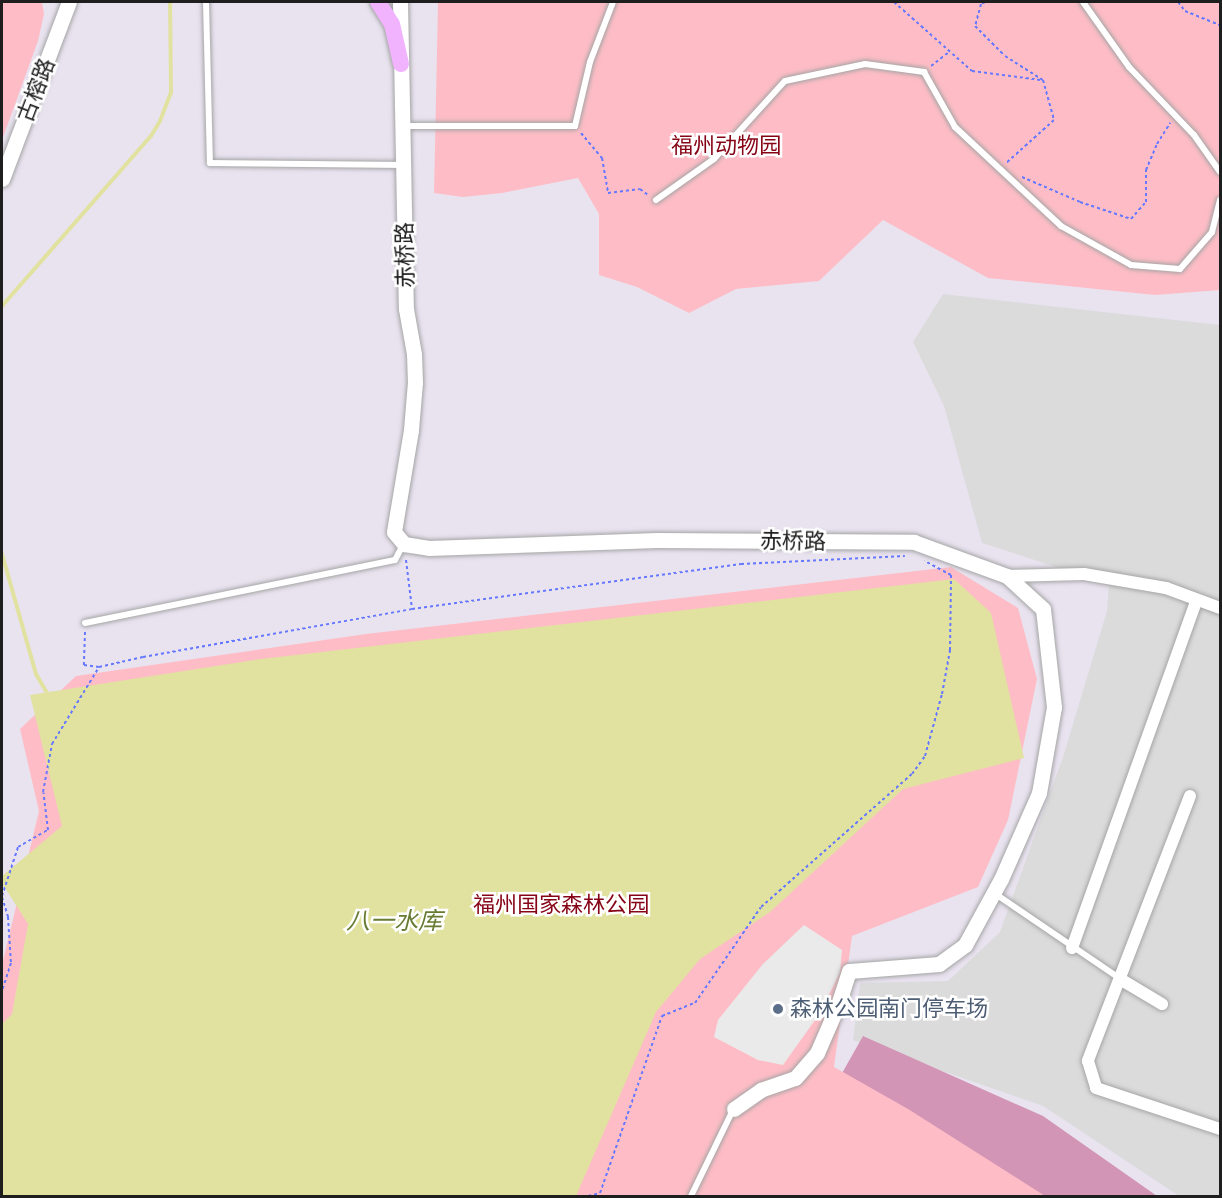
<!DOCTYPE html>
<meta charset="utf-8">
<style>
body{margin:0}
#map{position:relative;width:1222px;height:1198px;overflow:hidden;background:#e9e3f0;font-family:"Titillium Web","Noto Sans SC",sans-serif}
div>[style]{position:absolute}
.residential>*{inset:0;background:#dbdbdc}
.forest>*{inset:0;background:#d395b5}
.park>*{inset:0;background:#febdc6}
.parking>*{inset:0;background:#eaeaea}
.water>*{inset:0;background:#e1e1a0}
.stream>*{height:4px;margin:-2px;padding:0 2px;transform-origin:2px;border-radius:2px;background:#e1e1a0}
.path>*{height:2px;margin-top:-1px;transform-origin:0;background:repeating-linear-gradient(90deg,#6578ff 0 3px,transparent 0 6px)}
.roads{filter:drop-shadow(0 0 2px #a5a5a5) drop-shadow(0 0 2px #a5a5a5)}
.service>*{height:6px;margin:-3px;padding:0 3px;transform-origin:3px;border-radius:3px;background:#fff}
.minor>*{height:12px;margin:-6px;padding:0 6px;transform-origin:6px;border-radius:6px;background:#fff}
.tertiary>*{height:15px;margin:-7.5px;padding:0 7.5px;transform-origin:7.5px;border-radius:7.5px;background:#fff}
.secondary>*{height:16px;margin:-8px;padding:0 8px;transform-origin:8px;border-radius:8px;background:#f1b3fe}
.dots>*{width:16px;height:16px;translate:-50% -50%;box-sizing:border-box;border:3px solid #fff;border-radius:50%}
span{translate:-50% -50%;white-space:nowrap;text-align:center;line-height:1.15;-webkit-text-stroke:5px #fff;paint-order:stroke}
.street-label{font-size:22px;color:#1e1e1e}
.park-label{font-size:22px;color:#860315}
.service-label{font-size:22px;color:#4e5e75}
.left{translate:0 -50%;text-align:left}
.water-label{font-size:24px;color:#677c32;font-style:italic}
.frame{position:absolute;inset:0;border:3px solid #1e1e1e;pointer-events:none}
</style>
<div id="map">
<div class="residential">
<i style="clip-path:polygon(943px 294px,1220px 325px,1220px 1196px,1179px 1196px,1043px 1106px,853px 1040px,860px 983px,948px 981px,1000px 932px,1063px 757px,1107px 611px,1109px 584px,982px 543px,944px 406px,913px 342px)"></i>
</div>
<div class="forest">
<i style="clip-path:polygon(863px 1036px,1043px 1116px,1157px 1196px,689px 1196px,815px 1121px)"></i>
</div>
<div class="park">
<i style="clip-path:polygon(2px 2px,42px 2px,44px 14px,38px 41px,2px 140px)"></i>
<i style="clip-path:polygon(438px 2px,1220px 2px,1220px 290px,1155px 295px,988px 278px,883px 220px,819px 281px,736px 289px,689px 313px,637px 287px,599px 275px,599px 214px,578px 178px,502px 193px,463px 197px,434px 193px)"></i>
<i style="clip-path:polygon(951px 567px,1018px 608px,1037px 679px,1008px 820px,978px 887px,852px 936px,834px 1067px,908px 1109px,1045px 1196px,2px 1196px,2px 965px,39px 811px,20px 729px,76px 676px,366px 634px)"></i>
</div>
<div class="parking">
<i style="clip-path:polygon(804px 925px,842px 950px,840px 972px,820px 1013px,783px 1065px,758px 1060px,714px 1037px,718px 1020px,763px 964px)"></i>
</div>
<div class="water">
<i style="clip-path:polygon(954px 579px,991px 613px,1024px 758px,903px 789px,770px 912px,700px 959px,656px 1012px,576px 1196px,2px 1196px,2px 1024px,12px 1014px,28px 924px,2px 883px,2px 876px,62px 826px,30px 695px,261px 659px)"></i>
</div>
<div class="stream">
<i style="left:2px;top:306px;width:226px;rotate:-48.8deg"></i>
<i style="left:151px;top:136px;width:17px;rotate:-59deg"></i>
<i style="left:160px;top:121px;width:30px;rotate:-69deg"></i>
<i style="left:171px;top:93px;width:91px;rotate:-90.6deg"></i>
<i style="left:2px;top:554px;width:125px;rotate:74.2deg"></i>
<i style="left:36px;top:674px;width:22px;rotate:60deg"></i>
</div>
<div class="path">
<i style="left:894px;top:2px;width:104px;rotate:41.5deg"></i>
<i style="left:972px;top:71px;width:69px;rotate:7.5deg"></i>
<i style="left:985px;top:2px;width:4px;rotate:153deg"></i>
<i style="left:981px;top:4px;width:23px;rotate:105deg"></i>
<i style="left:975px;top:26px;width:42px;rotate:45deg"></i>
<i style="left:1005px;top:56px;width:45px;rotate:32.3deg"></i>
<i style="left:1043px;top:80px;width:41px;rotate:74.6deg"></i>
<i style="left:1054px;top:120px;width:64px;rotate:138.1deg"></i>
<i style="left:1178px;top:2px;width:11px;rotate:52deg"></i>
<i style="left:1185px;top:11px;width:38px;rotate:22deg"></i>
<i style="left:931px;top:66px;width:24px;rotate:-38deg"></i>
<i style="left:581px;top:133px;width:33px;rotate:50deg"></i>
<i style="left:602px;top:158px;width:36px;rotate:80deg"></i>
<i style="left:608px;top:193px;width:32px;rotate:-7deg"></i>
<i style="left:640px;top:189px;width:10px;rotate:37deg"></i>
<i style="left:1022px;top:177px;width:63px;rotate:23.3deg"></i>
<i style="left:1080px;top:202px;width:54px;rotate:18.4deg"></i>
<i style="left:1131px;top:219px;width:23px;rotate:-49deg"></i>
<i style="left:1146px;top:202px;width:32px;rotate:-90deg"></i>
<i style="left:1146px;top:170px;width:28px;rotate:-67deg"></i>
<i style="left:1157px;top:144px;width:25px;rotate:-58deg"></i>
<i style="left:406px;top:560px;width:49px;rotate:83deg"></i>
<i style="left:412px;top:609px;width:332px;rotate:-7.8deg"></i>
<i style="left:741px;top:564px;width:164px;rotate:-2.8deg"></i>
<i style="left:85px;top:632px;width:33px;rotate:92deg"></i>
<i style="left:84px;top:665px;width:15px;rotate:8deg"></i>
<i style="left:99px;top:667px;width:45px;rotate:-12.8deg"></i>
<i style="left:143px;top:657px;width:273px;rotate:-10.1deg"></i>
<i style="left:2px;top:896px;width:52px;rotate:-71.9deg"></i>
<i style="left:18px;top:847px;width:34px;rotate:-30deg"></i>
<i style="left:48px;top:830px;width:38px;rotate:-97deg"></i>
<i style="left:43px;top:792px;width:49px;rotate:-79.4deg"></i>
<i style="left:52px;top:744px;width:90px;rotate:-58.6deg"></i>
<i style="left:2px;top:897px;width:21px;rotate:73deg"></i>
<i style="left:8px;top:917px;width:46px;rotate:86.3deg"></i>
<i style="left:11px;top:963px;width:29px;rotate:108deg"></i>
<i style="left:588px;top:1196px;width:12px;rotate:-14deg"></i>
<i style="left:600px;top:1193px;width:188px;rotate:-70.7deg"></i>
<i style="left:662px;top:1016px;width:35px;rotate:-22deg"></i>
<i style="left:695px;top:1003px;width:116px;rotate:-55.5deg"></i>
<i style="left:761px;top:907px;width:201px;rotate:-41.4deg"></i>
<i style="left:912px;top:774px;width:22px;rotate:-54deg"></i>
<i style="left:925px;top:756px;width:64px;rotate:-74.7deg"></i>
<i style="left:942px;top:694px;width:45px;rotate:-79.7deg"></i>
<i style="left:950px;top:650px;width:75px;rotate:-89.2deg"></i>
<i style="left:951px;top:575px;width:30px;rotate:-152deg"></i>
</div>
<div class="roads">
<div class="service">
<i style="left:206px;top:2px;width:161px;rotate:88.6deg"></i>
<i style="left:210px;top:163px;width:193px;rotate:0.6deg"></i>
<i style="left:1083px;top:2px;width:80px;rotate:54.7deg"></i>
<i style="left:1129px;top:67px;width:94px;rotate:46.3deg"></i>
<i style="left:1194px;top:135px;width:45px;rotate:54.9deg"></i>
<i style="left:403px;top:126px;width:172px"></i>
<i style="left:575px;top:126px;width:66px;rotate:-76.8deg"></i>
<i style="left:590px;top:62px;width:64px;rotate:-69deg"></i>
<i style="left:656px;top:200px;width:71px;rotate:-35.3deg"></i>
<i style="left:714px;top:159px;width:105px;rotate:-47.7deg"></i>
<i style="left:785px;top:81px;width:82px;rotate:-12deg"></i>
<i style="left:865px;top:64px;width:60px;rotate:7.7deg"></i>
<i style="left:924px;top:72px;width:63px;rotate:60.6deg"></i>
<i style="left:955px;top:127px;width:145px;rotate:43deg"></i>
<i style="left:1061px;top:226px;width:80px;rotate:29.1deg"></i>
<i style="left:1131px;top:265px;width:49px;rotate:4.7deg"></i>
<i style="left:1180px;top:269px;width:49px;rotate:-49.1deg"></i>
<i style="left:1212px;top:232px;width:33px;rotate:-76deg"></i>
<i style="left:85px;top:623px;width:316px;rotate:-11.5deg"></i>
<i style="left:395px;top:560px;width:17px;rotate:-62deg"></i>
<i style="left:994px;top:893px;width:151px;rotate:34.2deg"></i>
<i style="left:691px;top:1196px;width:96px;rotate:-64deg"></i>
</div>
<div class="minor">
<i style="left:1007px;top:576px;width:77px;rotate:-1.5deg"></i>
<i style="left:1084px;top:574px;width:83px;rotate:9.7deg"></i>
<i style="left:1166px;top:588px;width:58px;rotate:20.3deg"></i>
<i style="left:1190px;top:796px;width:284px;rotate:111.1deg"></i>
<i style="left:1088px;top:1061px;width:28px;rotate:73deg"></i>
<i style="left:1096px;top:1088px;width:131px;rotate:18.3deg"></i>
<i style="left:1072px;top:948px;width:368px;rotate:-70.3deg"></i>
<i style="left:1120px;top:979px;width:49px;rotate:30.8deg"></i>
</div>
<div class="tertiary">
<i style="left:400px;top:2px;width:307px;rotate:88.9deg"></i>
<i style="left:406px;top:309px;width:46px;rotate:79.9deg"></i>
<i style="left:414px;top:354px;width:28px;rotate:88deg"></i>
<i style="left:415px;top:382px;width:48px;rotate:94.8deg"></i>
<i style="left:411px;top:430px;width:103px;rotate:99.5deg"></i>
<i style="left:394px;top:532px;width:16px;rotate:50deg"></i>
<i style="left:404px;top:544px;width:25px;rotate:9deg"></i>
<i style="left:429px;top:548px;width:228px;rotate:-2deg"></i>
<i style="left:657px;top:540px;width:257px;rotate:0.4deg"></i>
<i style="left:914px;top:542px;width:99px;rotate:20.1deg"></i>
<i style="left:1007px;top:576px;width:49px;rotate:42.5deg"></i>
<i style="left:1043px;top:609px;width:99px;rotate:83.6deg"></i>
<i style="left:1054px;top:707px;width:87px;rotate:99.9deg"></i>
<i style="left:1039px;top:793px;width:94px;rotate:113.8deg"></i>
<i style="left:1001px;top:879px;width:75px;rotate:118.6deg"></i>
<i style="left:965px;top:945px;width:32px;rotate:144deg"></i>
<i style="left:939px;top:964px;width:90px;rotate:175.6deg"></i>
<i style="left:849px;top:971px;width:38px;rotate:108deg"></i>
<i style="left:837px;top:1007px;width:50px;rotate:113.5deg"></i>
<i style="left:817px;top:1053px;width:33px;rotate:131deg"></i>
<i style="left:795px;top:1078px;width:36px;rotate:161deg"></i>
<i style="left:761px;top:1090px;width:33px;rotate:145deg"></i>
<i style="left:2px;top:179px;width:189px;rotate:-69.3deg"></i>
</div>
<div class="secondary">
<i style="left:378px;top:2px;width:26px;rotate:58deg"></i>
<i style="left:392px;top:24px;width:41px;rotate:77.3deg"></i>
</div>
</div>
<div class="dots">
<i style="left:778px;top:1009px;background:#5c6f8a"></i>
</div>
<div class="street-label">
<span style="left:36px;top:90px;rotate:-69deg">古榕路</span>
<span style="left:405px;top:255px;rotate:-91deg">赤桥路</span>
<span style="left:793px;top:541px;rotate:1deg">赤桥路</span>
</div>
<div class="park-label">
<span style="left:726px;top:146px">福州动物园</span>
<span style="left:561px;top:905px">福州国家森林公园</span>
</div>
<div class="service-label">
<span class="left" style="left:790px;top:1009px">森林公园南门停车场</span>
</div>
<div class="water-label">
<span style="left:394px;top:921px">八一水库</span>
</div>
<div class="frame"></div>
</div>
